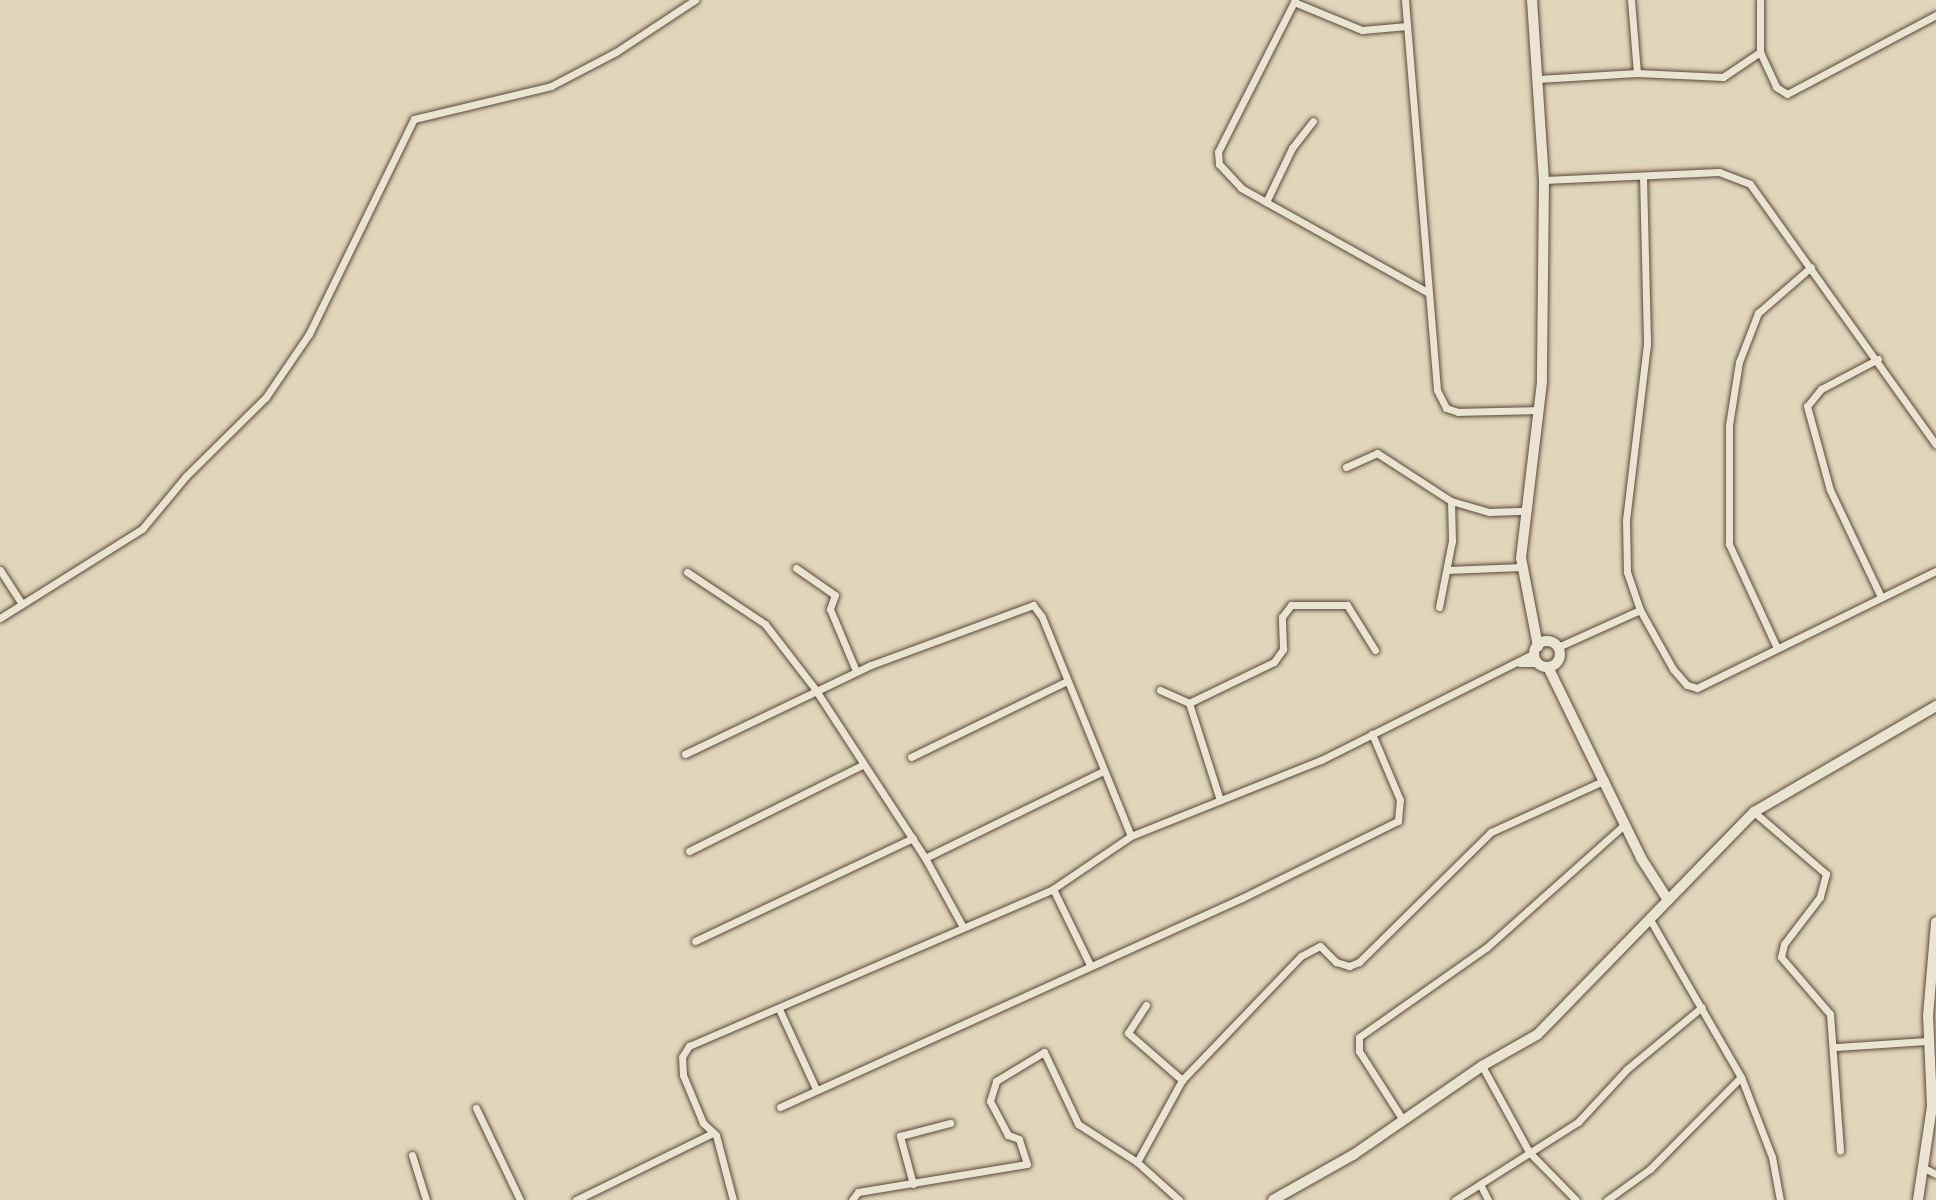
<!DOCTYPE html>
<style>
body{margin:0}
#map{position:relative;width:1936px;height:1200px;overflow:hidden;background:#dfd6bb;font-family:"IM FELL English",serif}
div>[style]{position:absolute}
.roads{filter:drop-shadow(0 0 2px #5c4737) drop-shadow(0 0 2px #5c4737)}
.street>*{height:7px;margin:-3.5px;padding:0 3.5px;transform-origin:3.5px;border-radius:3.5px;background:#eae4d3}
.secondary>*{height:10px;margin:-5px;padding:0 5px;transform-origin:5px;border-radius:5px;background:#eae4d3}
.secondary>.ring{margin:-5px;padding:0;box-sizing:content-box;background:none;border:10px solid #eae4d3;border-radius:50%}
span{translate:-50% -50%;white-space:nowrap;text-align:center;line-height:1.15;-webkit-text-stroke:6px #eae4d3;paint-order:stroke}
</style>
<div id="map">
<div class="roads">
<div class="street">
<i style="left:1295px;top:0;width:170px;rotate:116.9deg"></i>
<i style="left:1218px;top:152px;width:12px;rotate:85deg"></i>
<i style="left:1219px;top:164px;width:33px;rotate:47deg"></i>
<i style="left:1241px;top:188px;width:215px;rotate:29.2deg"></i>
<i style="left:1405px;top:0;width:391px;rotate:85.3deg"></i>
<i style="left:1437px;top:390px;width:20px;rotate:63deg"></i>
<i style="left:1446px;top:408px;width:13px;rotate:18deg"></i>
<i style="left:1458px;top:412px;width:80px;rotate:-1.4deg"></i>
<i style="left:1631px;top:0;width:73px;rotate:85.3deg"></i>
<i style="left:1760px;top:0;width:52px;rotate:90deg"></i>
<i style="left:1760px;top:52px;width:38px;rotate:65deg"></i>
<i style="left:1776px;top:87px;width:13px;rotate:32deg"></i>
<i style="left:1787px;top:94px;width:169px;rotate:-27.9deg"></i>
<i style="left:1294px;top:2px;width:74px;rotate:22.4deg"></i>
<i style="left:1362px;top:30px;width:45px;rotate:-5.1deg"></i>
<i style="left:1538px;top:79px;width:99px;rotate:-3.5deg"></i>
<i style="left:1637px;top:73px;width:86px;rotate:2.7deg"></i>
<i style="left:1723px;top:77px;width:45px;rotate:-34deg"></i>
<i style="left:1643px;top:176px;width:168px;rotate:88.6deg"></i>
<i style="left:1647px;top:344px;width:177px;rotate:96.8deg"></i>
<i style="left:1626px;top:520px;width:52px;rotate:88.9deg"></i>
<i style="left:1627px;top:572px;width:40px;rotate:71.1deg"></i>
<i style="left:1640px;top:610px;width:68px;rotate:60.8deg"></i>
<i style="left:1673px;top:669px;width:21px;rotate:49deg"></i>
<i style="left:1687px;top:685px;width:10px;rotate:17deg"></i>
<i style="left:1697px;top:688px;width:266px;rotate:-26.1deg"></i>
<i style="left:1544px;top:180px;width:175px;rotate:-2.6deg"></i>
<i style="left:1719px;top:172px;width:33px;rotate:21deg"></i>
<i style="left:1750px;top:184px;width:320px;rotate:54.5deg"></i>
<i style="left:1266px;top:202px;width:60px;rotate:-64.3deg"></i>
<i style="left:1292px;top:148px;width:34px;rotate:-52deg"></i>
<i style="left:1878px;top:359px;width:64px;rotate:152.2deg"></i>
<i style="left:1821px;top:389px;width:22px;rotate:129deg"></i>
<i style="left:1807px;top:406px;width:87px;rotate:74.7deg"></i>
<i style="left:1830px;top:490px;width:119px;rotate:64.5deg"></i>
<i style="left:1346px;top:467px;width:34px;rotate:-24deg"></i>
<i style="left:1377px;top:453px;width:88px;rotate:33deg"></i>
<i style="left:1451px;top:501px;width:40px;rotate:16deg"></i>
<i style="left:1489px;top:512px;width:37px;rotate:-2deg"></i>
<i style="left:796px;top:568px;width:47px;rotate:34.7deg"></i>
<i style="left:835px;top:595px;width:15px;rotate:110deg"></i>
<i style="left:830px;top:609px;width:67px;rotate:67.2deg"></i>
<i style="left:0;top:570px;width:40px;rotate:57.1deg"></i>
<i style="left:1447px;top:570px;width:75px;rotate:-2.3deg"></i>
<i style="left:687px;top:572px;width:94px;rotate:33.7deg"></i>
<i style="left:765px;top:624px;width:82px;rotate:52.4deg"></i>
<i style="left:815px;top:689px;width:202px;rotate:56.9deg"></i>
<i style="left:925px;top:858px;width:79px;rotate:61.2deg"></i>
<i style="left:1439px;top:607px;width:67px;rotate:-78.9deg"></i>
<i style="left:1452px;top:541px;width:40px;rotate:-91.4deg"></i>
<i style="left:0;top:618px;width:168px;rotate:-32.1deg"></i>
<i style="left:142px;top:529px;width:69px;rotate:-50.3deg"></i>
<i style="left:186px;top:476px;width:112px;rotate:-44.6deg"></i>
<i style="left:266px;top:397px;width:76px;rotate:-55.7deg"></i>
<i style="left:309px;top:334px;width:239px;rotate:-64deg"></i>
<i style="left:414px;top:119px;width:141px;rotate:-13.5deg"></i>
<i style="left:551px;top:86px;width:73px;rotate:-27.6deg"></i>
<i style="left:616px;top:52px;width:95px;rotate:-33.4deg"></i>
<i style="left:1558px;top:647px;width:90px;rotate:-24.3deg"></i>
<i style="left:1777px;top:648px;width:115px;rotate:-114.8deg"></i>
<i style="left:1729px;top:544px;width:119px;rotate:-90deg"></i>
<i style="left:1729px;top:425px;width:64px;rotate:-81deg"></i>
<i style="left:1739px;top:362px;width:53px;rotate:-68.8deg"></i>
<i style="left:1758px;top:313px;width:70px;rotate:-41deg"></i>
<i style="left:1520px;top:663px;width:18px"></i>
<i style="left:1160px;top:690px;width:32px;rotate:24deg"></i>
<i style="left:1189px;top:703px;width:102px;rotate:72.3deg"></i>
<i style="left:1189px;top:703px;width:94px;rotate:-25.8deg"></i>
<i style="left:1274px;top:662px;width:16px;rotate:-55deg"></i>
<i style="left:1283px;top:649px;width:32px;rotate:-92deg"></i>
<i style="left:1282px;top:617px;width:15px;rotate:-53deg"></i>
<i style="left:1291px;top:605px;width:56px"></i>
<i style="left:1347px;top:605px;width:53px;rotate:58.1deg"></i>
<i style="left:685px;top:754px;width:206px;rotate:-25.6deg"></i>
<i style="left:871px;top:665px;width:173px;rotate:-20.3deg"></i>
<i style="left:1033px;top:605px;width:15px;rotate:53deg"></i>
<i style="left:1042px;top:617px;width:236px;rotate:67.9deg"></i>
<i style="left:911px;top:757px;width:171px;rotate:-26deg"></i>
<i style="left:1754px;top:812px;width:95px;rotate:40.7deg"></i>
<i style="left:1826px;top:874px;width:24px;rotate:105deg"></i>
<i style="left:1820px;top:897px;width:59px;rotate:127.5deg"></i>
<i style="left:1784px;top:944px;width:13px;rotate:103deg"></i>
<i style="left:1781px;top:957px;width:75px;rotate:49.3deg"></i>
<i style="left:1830px;top:1014px;width:137px;rotate:85.8deg"></i>
<i style="left:689px;top:851px;width:193px;rotate:-26.4deg"></i>
<i style="left:925px;top:858px;width:198px;rotate:-26deg"></i>
<i style="left:1053px;top:889px;width:85px;rotate:64deg"></i>
<i style="left:1652px;top:923px;width:178px;rotate:60deg"></i>
<i style="left:1741px;top:1077px;width:86px;rotate:68.8deg"></i>
<i style="left:1772px;top:1157px;width:44px;rotate:79.5deg"></i>
<i style="left:695px;top:941px;width:241px;rotate:-25.3deg"></i>
<i style="left:1146px;top:1005px;width:33px;rotate:123deg"></i>
<i style="left:1128px;top:1033px;width:72px;rotate:41deg"></i>
<i style="left:779px;top:1009px;width:88px;rotate:65.2deg"></i>
<i style="left:1836px;top:1047px;width:91px;rotate:-3.8deg"></i>
<i style="left:1482px;top:1066px;width:98px;rotate:61.3deg"></i>
<i style="left:1529px;top:1152px;width:67px;rotate:45.6deg"></i>
<i style="left:780px;top:1107px;width:507px;rotate:-24.34deg"></i>
<i style="left:1242px;top:898px;width:174px;rotate:-26.3deg"></i>
<i style="left:1398px;top:821px;width:21px;rotate:-85deg"></i>
<i style="left:1400px;top:800px;width:72px;rotate:-113deg"></i>
<i style="left:476px;top:1108px;width:102px;rotate:64.4deg"></i>
<i style="left:1403px;top:1120px;width:82px;rotate:-122.5deg"></i>
<i style="left:1359px;top:1051px;width:14px;rotate:-90deg"></i>
<i style="left:1359px;top:1037px;width:156px;rotate:-35.1deg"></i>
<i style="left:1487px;top:947px;width:183px;rotate:-41.7deg"></i>
<i style="left:412px;top:1155px;width:47px;rotate:72.7deg"></i>
<i style="left:1137px;top:1162px;width:94px;rotate:-61.2deg"></i>
<i style="left:1182px;top:1080px;width:172px;rotate:-46.2deg"></i>
<i style="left:1301px;top:956px;width:21px;rotate:-28deg"></i>
<i style="left:1320px;top:946px;width:23px;rotate:45deg"></i>
<i style="left:1336px;top:962px;width:14px;rotate:17deg"></i>
<i style="left:1349px;top:966px;width:11px;rotate:-22deg"></i>
<i style="left:1359px;top:962px;width:185px;rotate:-44.6deg"></i>
<i style="left:1491px;top:832px;width:125px;rotate:-24.5deg"></i>
<i style="left:1924px;top:1168px;width:13px;rotate:27deg"></i>
<i style="left:913px;top:1184px;width:50px;rotate:-105.2deg"></i>
<i style="left:900px;top:1136px;width:52px;rotate:-14.6deg"></i>
<i style="left:1480px;top:1184px;width:18px;rotate:63deg"></i>
<i style="left:576px;top:1200px;width:153px;rotate:-26.1deg"></i>
<i style="left:733px;top:1200px;width:67px;rotate:-104.7deg"></i>
<i style="left:716px;top:1135px;width:18px;rotate:-137deg"></i>
<i style="left:703px;top:1123px;width:52px;rotate:-112.6deg"></i>
<i style="left:683px;top:1075px;width:18px;rotate:-93deg"></i>
<i style="left:682px;top:1057px;width:13px;rotate:-58deg"></i>
<i style="left:689px;top:1046px;width:396px;rotate:-23.3deg"></i>
<i style="left:1053px;top:889px;width:94px;rotate:-34.2deg"></i>
<i style="left:1131px;top:836px;width:205px;rotate:-21.8deg"></i>
<i style="left:1321px;top:760px;width:239px;rotate:-26.6deg"></i>
<i style="left:852px;top:1200px;width:10px;rotate:-53deg"></i>
<i style="left:858px;top:1192px;width:171px;rotate:-9.4deg"></i>
<i style="left:1027px;top:1164px;width:26px;rotate:-108deg"></i>
<i style="left:1019px;top:1139px;width:12px;rotate:-160deg"></i>
<i style="left:1008px;top:1135px;width:38px;rotate:-118deg"></i>
<i style="left:990px;top:1101px;width:21px;rotate:-73deg"></i>
<i style="left:996px;top:1081px;width:56px;rotate:-31.1deg"></i>
<i style="left:1044px;top:1052px;width:80px;rotate:64.7deg"></i>
<i style="left:1078px;top:1124px;width:70px;rotate:32.8deg"></i>
<i style="left:1137px;top:1162px;width:57px;rotate:42.1deg"></i>
<i style="left:1455px;top:1200px;width:146px;rotate:-32.4deg"></i>
<i style="left:1578px;top:1122px;width:72px;rotate:-47.2deg"></i>
<i style="left:1627px;top:1069px;width:97px;rotate:-39.6deg"></i>
<i style="left:1607px;top:1200px;width:53px;rotate:-35.8deg"></i>
<i style="left:1650px;top:1169px;width:129px;rotate:-45.3deg"></i>
</div>
<div class="secondary">
<i style="left:1532px;top:0;width:180px;rotate:86.2deg"></i>
<i style="left:1544px;top:180px;width:202px;rotate:90.6deg"></i>
<i style="left:1542px;top:382px;width:177px;rotate:96.8deg"></i>
<i style="left:1521px;top:558px;width:90px;rotate:79.1deg"></i>
<i class="ring" style="left:1534px;top:641px;width:16px;height:16px"></i>
<i style="left:1548px;top:667px;width:212px;rotate:64deg"></i>
<i style="left:1641px;top:858px;width:50px;rotate:57.3deg"></i>
<i style="left:1273px;top:1200px;width:92px;rotate:-29.4deg"></i>
<i style="left:1353px;top:1155px;width:157px;rotate:-34.6deg"></i>
<i style="left:1482px;top:1066px;width:64px;rotate:-29.7deg"></i>
<i style="left:1538px;top:1034px;width:310px;rotate:-45.8deg"></i>
<i style="left:1754px;top:812px;width:211px;rotate:-30.2deg"></i>
<i style="left:1918px;top:1200px;width:95px;rotate:-81.5deg"></i>
<i style="left:1932px;top:1106px;width:90px;rotate:-92.5deg"></i>
<i style="left:1928px;top:1016px;width:94px;rotate:-85.1deg"></i>
</div>
</div>
</div>
